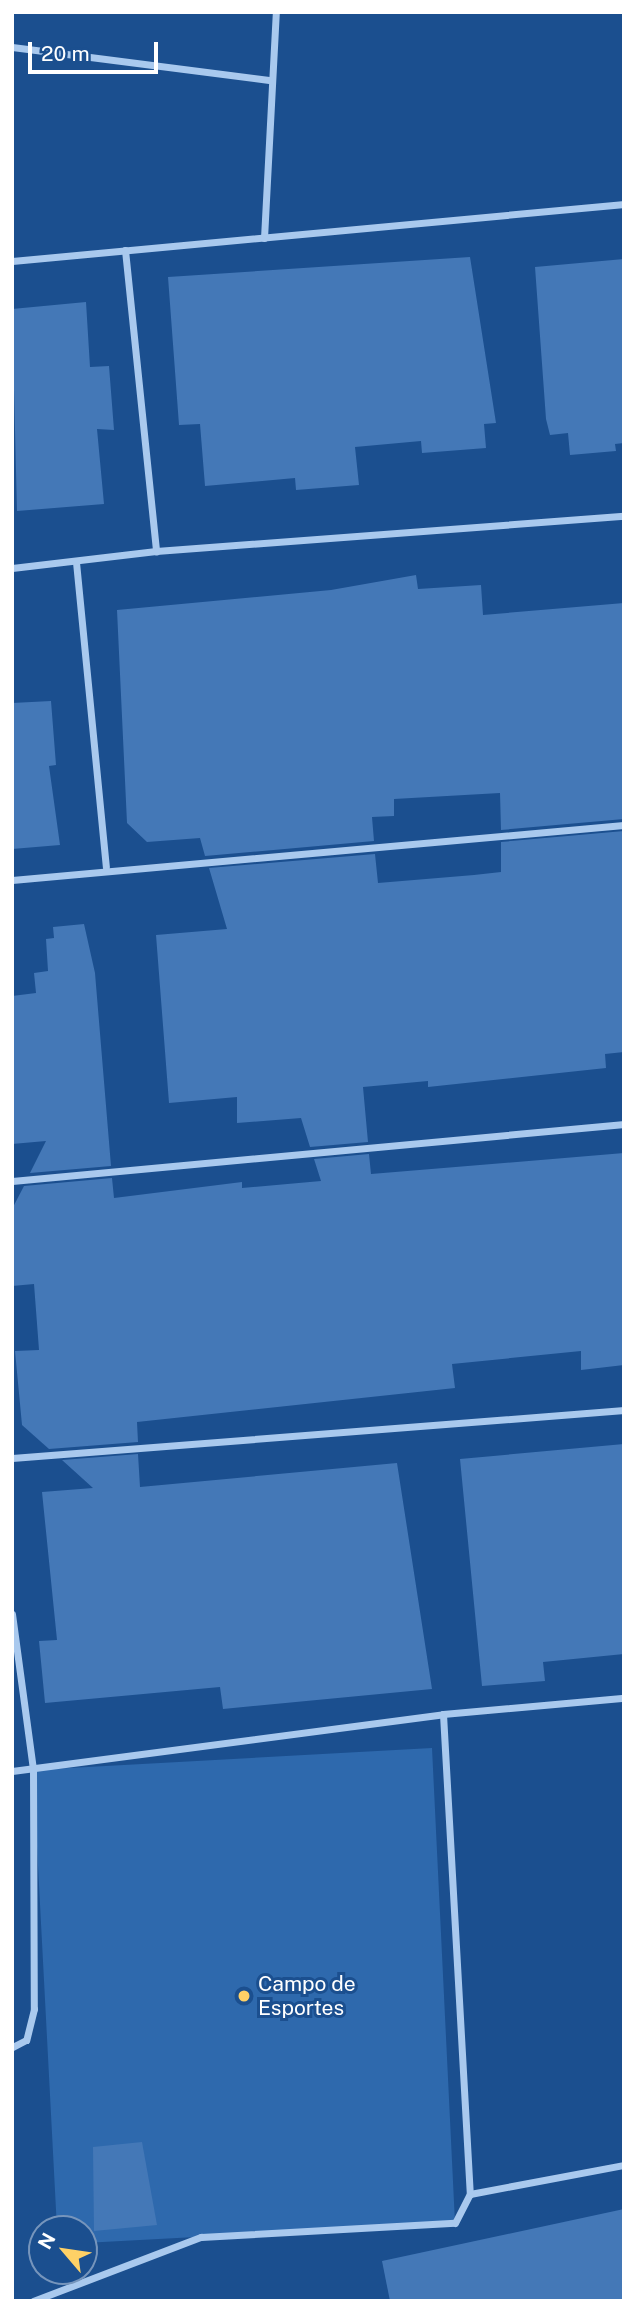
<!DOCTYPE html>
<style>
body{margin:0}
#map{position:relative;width:636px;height:2313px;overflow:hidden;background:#1b4f8f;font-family:"Public Sans",sans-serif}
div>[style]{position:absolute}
.green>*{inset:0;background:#2e69ad}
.building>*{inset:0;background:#4478b7}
.minor>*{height:7px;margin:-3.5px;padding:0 3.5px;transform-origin:3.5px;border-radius:3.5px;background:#a9c9ee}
.dots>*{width:19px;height:19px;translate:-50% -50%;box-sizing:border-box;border:4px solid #1b4f8f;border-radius:50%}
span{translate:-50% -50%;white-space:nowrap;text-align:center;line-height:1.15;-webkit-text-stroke:6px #1b4f8f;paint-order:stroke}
.poi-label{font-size:21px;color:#fff}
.left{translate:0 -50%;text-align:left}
.frame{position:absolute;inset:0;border:14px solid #fff;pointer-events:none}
.north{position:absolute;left:28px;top:2215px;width:70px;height:70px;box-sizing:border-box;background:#1b4f8f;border:2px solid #7695bc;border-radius:50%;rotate:299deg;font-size:19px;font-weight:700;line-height:28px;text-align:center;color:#fff}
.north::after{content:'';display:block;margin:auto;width:24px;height:32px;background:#ffd166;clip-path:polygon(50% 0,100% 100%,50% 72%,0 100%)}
.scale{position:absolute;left:28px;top:42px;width:130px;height:32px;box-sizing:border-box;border:4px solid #fff;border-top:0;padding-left:9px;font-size:21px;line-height:24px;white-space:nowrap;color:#fff;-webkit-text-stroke:5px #1b4f8f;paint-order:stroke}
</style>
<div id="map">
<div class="green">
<i style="clip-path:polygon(432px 1748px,455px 2223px,84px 2243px,84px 2229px,57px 2229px,33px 1770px)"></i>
</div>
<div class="building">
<i style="clip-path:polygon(470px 257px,496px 423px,484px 424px,486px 448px,422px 453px,421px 441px,355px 447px,359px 485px,296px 490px,295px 478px,205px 486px,200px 424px,179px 425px,168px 277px)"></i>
<i style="clip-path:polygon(624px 259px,624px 443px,615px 444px,616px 451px,570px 455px,568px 433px,550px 435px,546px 419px,535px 267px)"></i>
<i style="clip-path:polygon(86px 302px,90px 367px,109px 366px,114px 430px,97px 429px,104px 504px,17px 511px,12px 309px)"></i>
<i style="clip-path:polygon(416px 575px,418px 589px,481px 585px,483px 615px,624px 603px,624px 819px,501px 830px,500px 793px,394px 799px,394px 816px,372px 817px,374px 841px,205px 856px,200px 838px,147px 842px,127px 823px,117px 610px,331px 590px)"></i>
<i style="clip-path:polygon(51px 701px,56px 765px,49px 766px,60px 845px,12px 849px,12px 703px)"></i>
<i style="clip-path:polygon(624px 831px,624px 1052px,605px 1054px,606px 1068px,428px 1087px,428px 1081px,363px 1087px,368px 1142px,310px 1147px,301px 1118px,237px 1123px,237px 1097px,169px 1103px,156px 935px,227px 929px,209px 868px,375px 854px,378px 883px,474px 875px,501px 872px,501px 842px)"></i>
<i style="clip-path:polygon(84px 924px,95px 973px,111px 1166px,30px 1173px,46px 1141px,12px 1144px,12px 996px,36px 993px,34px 973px,48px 971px,46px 939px,54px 938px,53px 927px)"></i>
<i style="clip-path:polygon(624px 1153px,624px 1365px,581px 1370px,581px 1351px,452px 1364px,455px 1388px,137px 1422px,138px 1442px,49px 1449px,22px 1425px,15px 1351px,39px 1350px,34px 1284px,12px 1286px,12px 1209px,24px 1186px,112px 1178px,114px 1198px,242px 1182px,242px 1188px,321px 1181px,314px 1159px,369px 1154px,371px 1174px)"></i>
<i style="clip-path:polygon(624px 1444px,624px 1654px,543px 1662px,545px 1681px,482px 1686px,460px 1459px)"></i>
<i style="clip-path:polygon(138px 1454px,140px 1487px,397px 1463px,432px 1689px,223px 1709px,220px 1687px,45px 1703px,39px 1641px,57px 1640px,42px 1492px,93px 1488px,62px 1460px)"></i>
<i style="clip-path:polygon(142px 2142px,157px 2225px,94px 2231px,93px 2147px)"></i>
<i style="clip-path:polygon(624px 2209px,624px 2301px,390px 2301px,382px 2261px)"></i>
</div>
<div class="minor">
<i style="left:12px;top:47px;width:259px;rotate:7.3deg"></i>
<i style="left:264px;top:238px;width:226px;rotate:-87deg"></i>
<i style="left:125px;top:250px;width:303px;rotate:84.1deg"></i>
<i style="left:12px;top:261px;width:615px;rotate:-5.32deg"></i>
<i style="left:76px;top:562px;width:306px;rotate:84.4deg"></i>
<i style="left:12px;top:568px;width:145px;rotate:-6.7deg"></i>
<i style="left:156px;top:551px;width:469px;rotate:-4.3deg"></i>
<i style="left:12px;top:880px;width:614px;rotate:-5.14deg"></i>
<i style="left:12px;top:1181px;width:615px;rotate:-5.32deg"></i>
<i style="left:12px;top:1458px;width:614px;rotate:-4.48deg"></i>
<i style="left:12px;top:1614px;width:157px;rotate:82.3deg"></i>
<i style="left:33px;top:1770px;width:239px;rotate:89.8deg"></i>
<i style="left:34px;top:2009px;width:32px;rotate:104deg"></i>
<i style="left:26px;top:2040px;width:16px;rotate:153deg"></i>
<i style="left:443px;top:1714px;width:481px;rotate:86.8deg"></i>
<i style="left:12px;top:1771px;width:435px;rotate:-7.5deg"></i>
<i style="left:443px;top:1714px;width:182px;rotate:-5.1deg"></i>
<i style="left:33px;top:2301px;width:180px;rotate:-20.9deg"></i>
<i style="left:201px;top:2237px;width:254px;rotate:-3.2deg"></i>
<i style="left:455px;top:2223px;width:33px;rotate:-63deg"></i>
<i style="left:470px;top:2194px;width:157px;rotate:-10.7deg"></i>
</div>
<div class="dots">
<i style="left:244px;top:1996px;background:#ffd166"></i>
</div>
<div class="poi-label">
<span class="left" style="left:258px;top:1996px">Campo de<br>Esportes</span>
</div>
<div class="frame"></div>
<div class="north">N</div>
<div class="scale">20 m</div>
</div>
